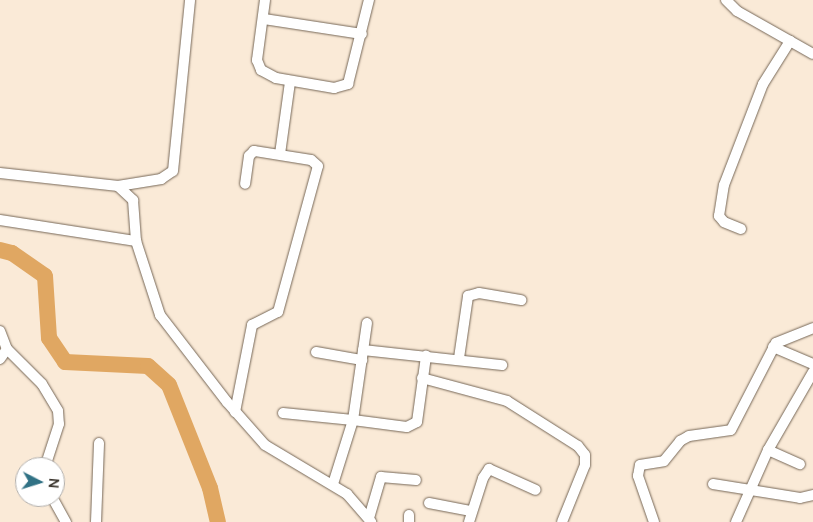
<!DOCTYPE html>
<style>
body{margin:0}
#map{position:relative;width:813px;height:522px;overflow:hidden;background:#faead7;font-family:Manrope,sans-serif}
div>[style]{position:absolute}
.river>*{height:16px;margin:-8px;padding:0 8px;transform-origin:8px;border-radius:8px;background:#e0a762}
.roads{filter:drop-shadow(0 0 1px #766757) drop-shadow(0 0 1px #766757)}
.minor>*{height:10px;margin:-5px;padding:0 5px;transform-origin:5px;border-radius:5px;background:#fff}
span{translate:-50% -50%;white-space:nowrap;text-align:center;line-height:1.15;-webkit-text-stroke:5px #fff;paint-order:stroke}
.north{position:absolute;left:15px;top:457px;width:50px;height:50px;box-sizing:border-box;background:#fff;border:1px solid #b1aeab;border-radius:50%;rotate:95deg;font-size:14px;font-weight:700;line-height:20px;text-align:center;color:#3b352e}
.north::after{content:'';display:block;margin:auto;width:18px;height:22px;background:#317285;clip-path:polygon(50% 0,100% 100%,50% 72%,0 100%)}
</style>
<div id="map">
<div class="river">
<i style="left:0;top:250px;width:12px;rotate:14deg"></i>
<i style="left:12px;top:253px;width:40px;rotate:34.9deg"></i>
<i style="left:45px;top:276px;width:62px;rotate:86.3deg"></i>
<i style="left:49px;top:338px;width:29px;rotate:56deg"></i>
<i style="left:65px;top:362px;width:83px;rotate:2.8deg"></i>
<i style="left:148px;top:366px;width:28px;rotate:42deg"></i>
<i style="left:169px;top:385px;width:111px;rotate:68.3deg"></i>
<i style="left:210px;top:488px;width:35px;rotate:77deg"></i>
</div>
<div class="roads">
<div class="minor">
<i style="left:265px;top:0;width:61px;rotate:97.6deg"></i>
<i style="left:257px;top:60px;width:11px;rotate:68deg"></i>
<i style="left:261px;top:70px;width:17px;rotate:28deg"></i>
<i style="left:276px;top:78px;width:59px;rotate:9.8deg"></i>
<i style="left:334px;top:88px;width:15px;rotate:-16deg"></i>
<i style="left:348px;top:84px;width:87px;rotate:-76deg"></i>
<i style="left:726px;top:0;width:16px;rotate:45deg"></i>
<i style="left:737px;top:11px;width:87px;rotate:29.5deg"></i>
<i style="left:264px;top:19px;width:99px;rotate:8.7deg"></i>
<i style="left:280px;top:154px;width:73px;rotate:-82.1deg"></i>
<i style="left:0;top:173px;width:119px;rotate:6.3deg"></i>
<i style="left:118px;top:186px;width:21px;rotate:43deg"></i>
<i style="left:133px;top:200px;width:41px;rotate:85.8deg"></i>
<i style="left:118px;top:186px;width:44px;rotate:-9.2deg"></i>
<i style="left:161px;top:179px;width:14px;rotate:-34deg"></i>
<i style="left:173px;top:171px;width:172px;rotate:-84.3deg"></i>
<i style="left:0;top:220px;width:138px;rotate:8.8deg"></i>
<i style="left:136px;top:241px;width:78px;rotate:72deg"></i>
<i style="left:160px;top:315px;width:110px;rotate:52.4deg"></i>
<i style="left:227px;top:402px;width:57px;rotate:48.5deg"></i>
<i style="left:265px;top:445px;width:96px;rotate:30.9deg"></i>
<i style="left:347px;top:494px;width:37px;rotate:49deg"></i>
<i style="left:741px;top:229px;width:18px;rotate:-158deg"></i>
<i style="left:724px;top:222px;width:8px;rotate:-130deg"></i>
<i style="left:719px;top:216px;width:31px;rotate:-81deg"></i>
<i style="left:724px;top:185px;width:108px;rotate:-68.9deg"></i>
<i style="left:763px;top:84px;width:51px;rotate:-57.9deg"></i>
<i style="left:0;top:331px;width:19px;rotate:69deg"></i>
<i style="left:7px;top:349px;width:49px;rotate:45deg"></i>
<i style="left:42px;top:384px;width:31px;rotate:59deg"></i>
<i style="left:58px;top:411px;width:13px;rotate:86deg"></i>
<i style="left:59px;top:424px;width:45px;rotate:108deg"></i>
<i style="left:773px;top:347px;width:43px;rotate:23deg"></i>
<i style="left:363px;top:350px;width:140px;rotate:6.2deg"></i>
<i style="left:316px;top:352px;width:47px;rotate:9.9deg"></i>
<i style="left:459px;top:358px;width:63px;rotate:-81.7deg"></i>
<i style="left:468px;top:296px;width:11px;rotate:-15deg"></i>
<i style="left:479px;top:293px;width:43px;rotate:9.5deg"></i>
<i style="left:0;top:359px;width:12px;rotate:-55deg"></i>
<i style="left:422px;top:378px;width:88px;rotate:15.1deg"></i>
<i style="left:507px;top:401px;width:84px;rotate:32.4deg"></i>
<i style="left:578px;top:446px;width:11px;rotate:52deg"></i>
<i style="left:585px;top:455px;width:10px;rotate:90deg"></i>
<i style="left:585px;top:465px;width:61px;rotate:112deg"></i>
<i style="left:235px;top:412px;width:89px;rotate:-78.9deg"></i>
<i style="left:252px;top:325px;width:29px;rotate:-27deg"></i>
<i style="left:278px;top:312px;width:151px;rotate:-74.7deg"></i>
<i style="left:318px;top:166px;width:9px;rotate:-139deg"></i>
<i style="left:311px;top:160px;width:58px;rotate:-171deg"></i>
<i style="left:254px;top:151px;width:7px;rotate:135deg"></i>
<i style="left:249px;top:156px;width:28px;rotate:98deg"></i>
<i style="left:283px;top:413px;width:70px;rotate:5.7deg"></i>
<i style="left:353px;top:420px;width:98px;rotate:-81.8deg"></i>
<i style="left:768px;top:450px;width:35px;rotate:24deg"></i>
<i style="left:333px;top:484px;width:67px;rotate:-72.6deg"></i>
<i style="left:353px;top:420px;width:54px;rotate:7.4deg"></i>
<i style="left:407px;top:427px;width:11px;rotate:-27deg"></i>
<i style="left:417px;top:422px;width:67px;rotate:-82.2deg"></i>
<i style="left:713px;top:484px;width:88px;rotate:9.1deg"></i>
<i style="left:800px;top:498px;width:13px;rotate:-13deg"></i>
<i style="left:52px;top:497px;width:29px;rotate:61deg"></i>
<i style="left:429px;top:503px;width:43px;rotate:10.8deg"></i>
<i style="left:369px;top:518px;width:43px;rotate:-73.7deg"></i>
<i style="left:381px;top:477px;width:35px;rotate:5deg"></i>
<i style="left:96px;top:522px;width:79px;rotate:-87.8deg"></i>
<i style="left:409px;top:522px;width:7px;rotate:-90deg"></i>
<i style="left:469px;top:522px;width:46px;rotate:-72.3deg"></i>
<i style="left:483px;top:478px;width:11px;rotate:-56deg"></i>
<i style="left:489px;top:469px;width:51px;rotate:24.1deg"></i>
<i style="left:654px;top:522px;width:49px;rotate:-109.2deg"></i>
<i style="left:638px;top:476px;width:11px;rotate:-80deg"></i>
<i style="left:640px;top:465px;width:24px;rotate:-9deg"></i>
<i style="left:664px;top:461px;width:26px;rotate:-51deg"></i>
<i style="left:680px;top:441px;width:10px;rotate:-29deg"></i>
<i style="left:689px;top:436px;width:42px;rotate:-8.1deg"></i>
<i style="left:731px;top:430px;width:98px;rotate:-62.7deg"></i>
<i style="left:776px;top:343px;width:40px;rotate:-22deg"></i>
<i style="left:736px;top:522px;width:79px;rotate:-66deg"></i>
<i style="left:768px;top:450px;width:90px;rotate:-60deg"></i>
</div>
</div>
<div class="north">N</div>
</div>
